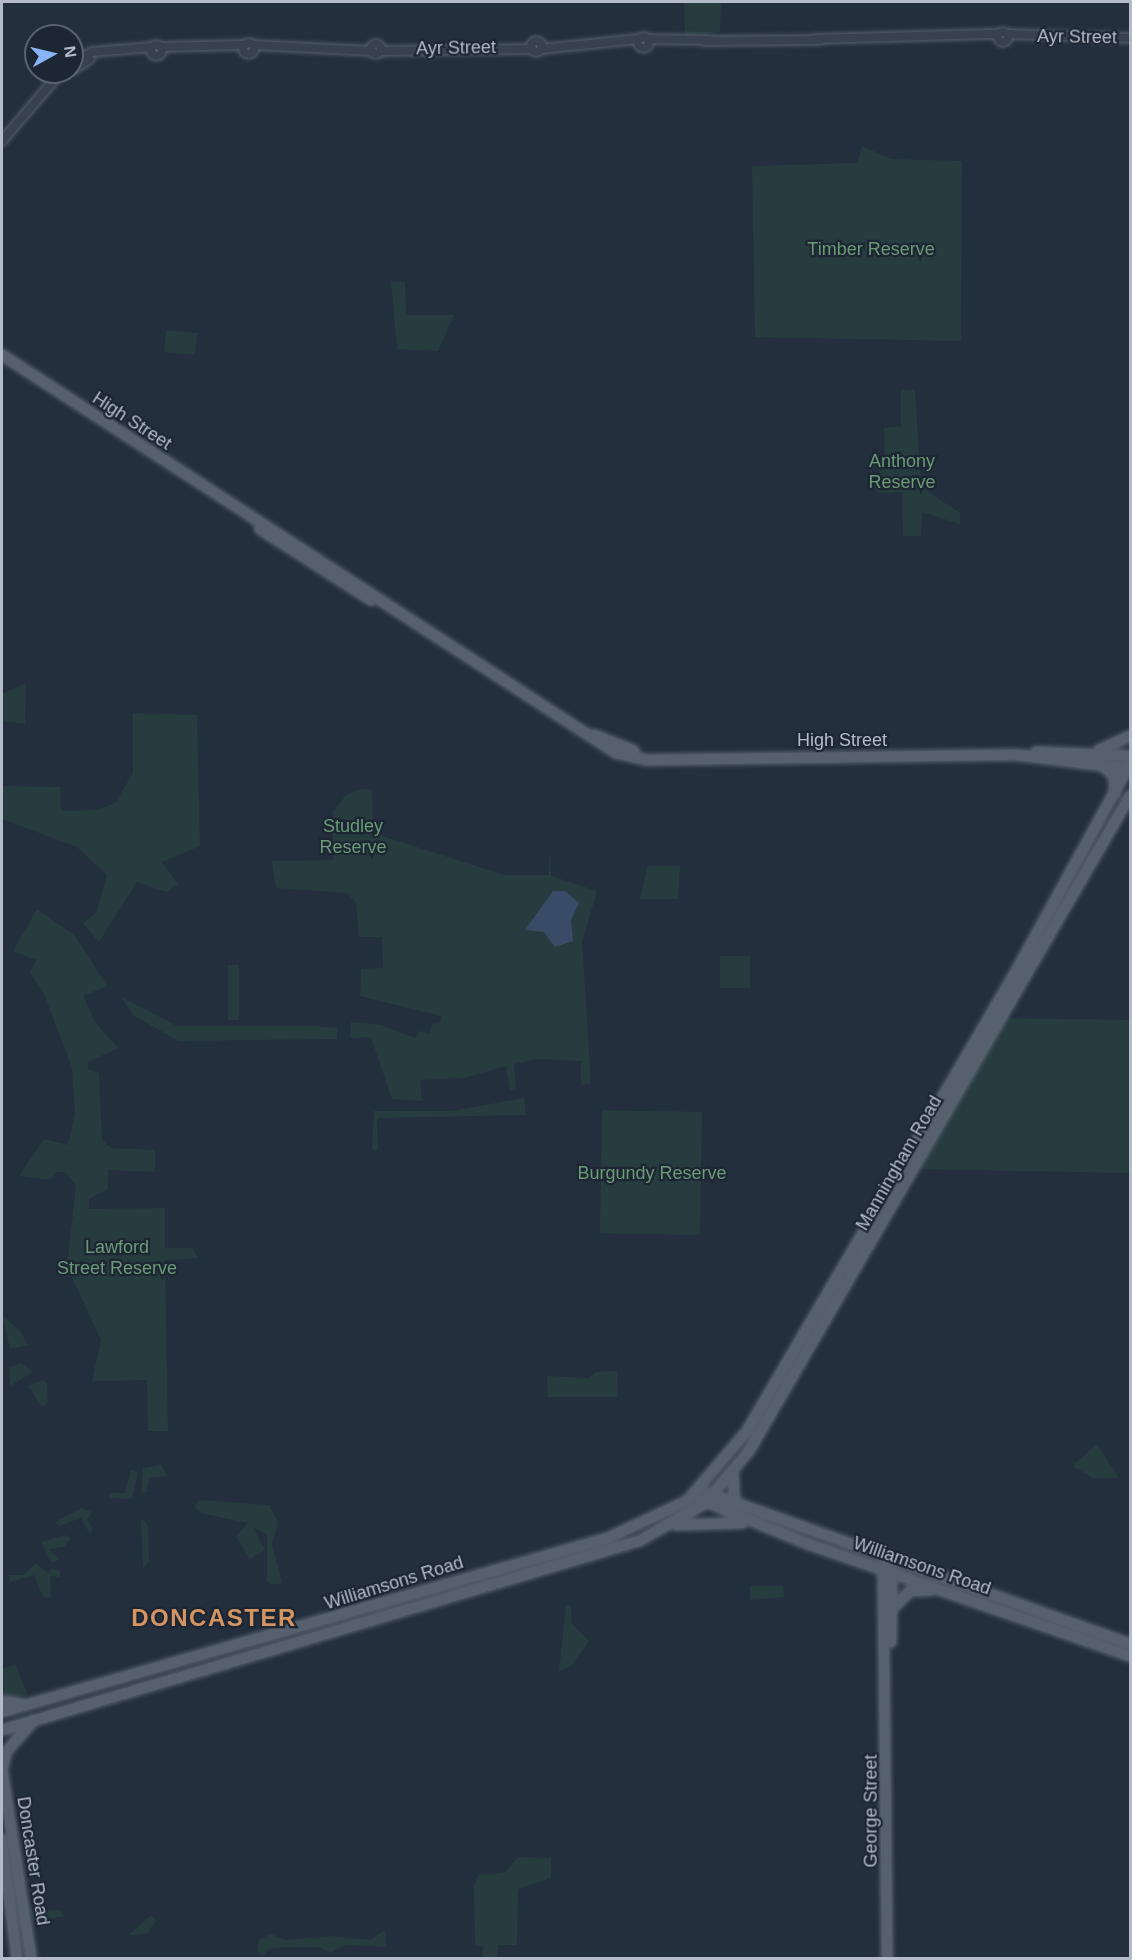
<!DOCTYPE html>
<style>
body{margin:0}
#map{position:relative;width:1132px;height:1960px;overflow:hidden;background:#242f3e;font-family:Arial,sans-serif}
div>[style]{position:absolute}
.green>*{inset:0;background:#263c3f;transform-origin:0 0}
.water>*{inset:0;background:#394c67}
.roads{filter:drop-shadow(0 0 2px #565f6c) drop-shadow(0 0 2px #565f6c)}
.minor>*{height:8px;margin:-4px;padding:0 4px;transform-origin:4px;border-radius:4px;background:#38414e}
.minor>.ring{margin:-4px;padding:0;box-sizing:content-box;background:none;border:8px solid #38414e;border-radius:50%}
.major>*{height:10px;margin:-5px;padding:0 5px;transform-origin:5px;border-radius:5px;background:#56606e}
span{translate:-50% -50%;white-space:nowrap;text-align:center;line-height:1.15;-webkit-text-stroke:4.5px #1d2633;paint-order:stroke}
.street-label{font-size:18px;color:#b4bcc9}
.park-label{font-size:18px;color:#6b9a76}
.district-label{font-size:24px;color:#d59563;font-weight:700;letter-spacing:1.5px}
.frame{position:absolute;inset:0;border:3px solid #b4bcc9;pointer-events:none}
.north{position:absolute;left:24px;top:24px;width:60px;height:60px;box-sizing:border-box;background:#1d2633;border:2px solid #59626f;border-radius:50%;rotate:82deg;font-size:16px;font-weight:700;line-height:24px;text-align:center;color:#b4bcc9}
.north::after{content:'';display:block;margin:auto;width:21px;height:27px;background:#8ab4f8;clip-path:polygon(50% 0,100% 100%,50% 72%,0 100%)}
</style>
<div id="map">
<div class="green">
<i style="clip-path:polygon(684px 2px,721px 2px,720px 32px,685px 36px)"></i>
<i style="clip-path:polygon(862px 146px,891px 159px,962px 161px,961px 341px,755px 337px,752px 166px,857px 163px)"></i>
<i style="clip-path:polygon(391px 282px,405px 282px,406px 315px,454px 315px,438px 351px,397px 349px)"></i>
<i style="left:197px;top:333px;width:22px;height:31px;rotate:95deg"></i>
<i style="clip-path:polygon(901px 390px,915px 390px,921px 487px,960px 513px,960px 524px,922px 512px,921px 536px,903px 536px,902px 492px,878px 493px,872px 483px,885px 465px,884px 428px,901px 426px)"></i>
<i style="clip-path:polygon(26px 683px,25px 724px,2px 721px,2px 694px)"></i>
<i style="clip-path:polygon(133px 713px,197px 715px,200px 846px,162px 862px,178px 884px,166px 892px,137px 882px,99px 942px,83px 923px,96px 913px,107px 875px,77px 847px,2px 819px,2px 786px,60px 787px,61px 811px,98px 810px,115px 803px,133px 773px)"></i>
<i style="clip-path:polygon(361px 789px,372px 790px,373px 833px,504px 875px,549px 875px,549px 848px,551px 876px,597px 891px,582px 942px,591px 1084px,581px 1085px,581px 1061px,537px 1059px,514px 1064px,516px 1088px,510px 1090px,506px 1066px,464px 1078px,420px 1080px,422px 1101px,392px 1099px,371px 1037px,350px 1038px,351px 1022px,381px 1025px,415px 1038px,418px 1031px,429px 1033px,432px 1024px,440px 1023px,441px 1016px,360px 996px,361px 969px,383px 968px,382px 937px,359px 937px,356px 903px,347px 893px,276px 888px,272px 861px,333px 860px,333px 812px,346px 795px)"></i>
<i style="clip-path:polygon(648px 866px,680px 866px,678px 899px,640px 899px)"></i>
<i style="clip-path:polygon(37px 909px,75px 936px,107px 986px,83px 996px,95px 1022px,118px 1048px,88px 1062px,88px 1069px,99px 1073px,102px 1140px,111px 1148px,155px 1150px,155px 1172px,108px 1170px,108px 1189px,89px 1199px,89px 1209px,165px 1208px,165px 1248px,192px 1248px,198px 1258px,165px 1260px,168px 1431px,148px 1431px,147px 1380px,92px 1381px,101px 1340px,67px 1267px,76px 1185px,65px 1172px,56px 1172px,51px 1180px,19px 1176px,44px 1139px,68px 1145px,75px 1113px,72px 1068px,43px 991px,30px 973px,36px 960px,13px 951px)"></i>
<i style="left:720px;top:956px;width:30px;height:32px"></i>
<i style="left:228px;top:965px;width:11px;height:55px"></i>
<i style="clip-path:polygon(121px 997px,177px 1026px,313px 1026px,337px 1028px,337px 1039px,179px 1041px,134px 1016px)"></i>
<i style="clip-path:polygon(1002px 1018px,1130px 1020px,1130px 1173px,915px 1169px)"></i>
<i style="clip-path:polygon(524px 1098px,526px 1115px,377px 1118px,378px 1151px,372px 1148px,374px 1111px,452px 1111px)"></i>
<i style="left:702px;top:1112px;width:123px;height:100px;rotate:91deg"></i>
<i style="clip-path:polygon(2px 1315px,21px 1332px,28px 1345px,10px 1349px)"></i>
<i style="clip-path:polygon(21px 1363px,33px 1372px,10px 1386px,9px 1367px)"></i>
<i style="clip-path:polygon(617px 1371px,618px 1397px,548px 1397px,547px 1376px,589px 1378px,596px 1372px)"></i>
<i style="clip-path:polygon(42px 1380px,47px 1383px,48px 1402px,42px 1407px,28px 1386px)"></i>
<i style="clip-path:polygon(1097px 1444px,1119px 1478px,1093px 1478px,1072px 1466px)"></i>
<i style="clip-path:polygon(161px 1465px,168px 1476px,149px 1478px,147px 1492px,141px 1493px,143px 1468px)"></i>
<i style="clip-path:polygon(131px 1470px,138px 1472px,132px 1499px,109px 1498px,109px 1493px,125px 1493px)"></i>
<i style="clip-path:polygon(199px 1500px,269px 1505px,278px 1523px,272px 1544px,282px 1583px,271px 1585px,267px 1580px,267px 1535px,253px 1527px,265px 1550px,250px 1559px,236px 1536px,248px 1523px,201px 1513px,194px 1506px)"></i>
<i style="clip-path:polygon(82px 1508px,92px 1512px,87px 1520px,93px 1528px,90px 1534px,81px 1518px,59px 1526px,55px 1522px)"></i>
<i style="clip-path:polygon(141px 1519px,148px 1525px,149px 1561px,143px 1568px)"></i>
<i style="clip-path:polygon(65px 1535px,71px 1538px,64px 1547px,49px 1549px,59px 1559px,52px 1563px,41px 1542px)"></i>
<i style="clip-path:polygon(36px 1563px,49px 1574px,51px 1568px,60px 1571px,60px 1577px,50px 1576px,51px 1598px,43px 1597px,34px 1575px,10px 1582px,9px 1575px,23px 1575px)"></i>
<i style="clip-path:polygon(750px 1586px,783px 1586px,784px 1597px,750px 1600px)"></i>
<i style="clip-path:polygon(566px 1606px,571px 1606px,572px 1624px,589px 1641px,571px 1666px,559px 1671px)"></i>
<i style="clip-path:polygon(15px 1664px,28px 1695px,15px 1698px,2px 1693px,2px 1669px)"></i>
<i style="clip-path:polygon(518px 1857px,551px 1858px,551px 1878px,518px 1889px,517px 1945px,498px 1945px,497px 1958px,482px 1958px,483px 1946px,475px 1945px,474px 1886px,478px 1875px,505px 1872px)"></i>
<i style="clip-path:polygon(28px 1909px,60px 1910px,64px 1916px,34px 1922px)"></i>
<i style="clip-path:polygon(151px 1915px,156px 1921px,148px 1933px,128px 1936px)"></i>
<i style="clip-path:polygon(385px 1930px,386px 1947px,345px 1945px,330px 1953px,320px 1947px,287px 1947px,269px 1949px,263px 1956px,257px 1951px,259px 1940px,271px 1934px,285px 1940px,333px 1936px,370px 1940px)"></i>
</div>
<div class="water">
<i style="clip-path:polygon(553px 891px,565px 891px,579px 903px,571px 920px,573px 941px,555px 947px,544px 932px,525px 930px)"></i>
</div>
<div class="roads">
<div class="minor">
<i class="ring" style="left:998px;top:32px;width:2px;height:2px"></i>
<i style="left:1008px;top:34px;width:122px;rotate:1.9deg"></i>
<i class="ring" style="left:637.5px;top:36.5px;width:3px;height:3px"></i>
<i style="left:647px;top:39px;width:62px;rotate:0.9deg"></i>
<i style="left:815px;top:39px;width:184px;rotate:-1.6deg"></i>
<i class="ring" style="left:530.5px;top:40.5px;width:3px;height:3px"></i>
<i style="left:704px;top:41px;width:116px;rotate:-0.5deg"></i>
<i class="ring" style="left:242.5px;top:42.5px;width:3px;height:3px"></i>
<i class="ring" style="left:371px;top:44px;width:2px;height:2px"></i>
<i class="ring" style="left:150.5px;top:44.5px;width:3px;height:3px"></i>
<i style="left:253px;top:45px;width:119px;rotate:2.9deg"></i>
<i style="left:161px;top:47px;width:83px;rotate:-1.4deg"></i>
<i style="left:541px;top:49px;width:98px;rotate:-5.9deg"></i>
<i style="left:381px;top:51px;width:151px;rotate:-0.8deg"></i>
<i style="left:72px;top:63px;width:23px;rotate:-29deg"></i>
<i style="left:92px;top:52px;width:60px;rotate:-4.8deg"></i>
<i style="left:72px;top:70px;width:21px;rotate:-31deg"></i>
<i style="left:2px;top:141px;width:91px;rotate:-49.5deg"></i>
</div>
<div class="major">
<i style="left:2px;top:355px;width:732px;rotate:32.95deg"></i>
<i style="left:616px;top:753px;width:31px;rotate:13deg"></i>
<i style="left:646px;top:760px;width:372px;rotate:-0.8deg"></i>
<i style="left:1018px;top:755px;width:113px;rotate:7.1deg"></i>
<i style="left:260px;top:529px;width:132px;rotate:32.6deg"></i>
<i style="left:594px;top:735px;width:43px;rotate:21.8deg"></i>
<i style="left:1099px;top:750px;width:34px;rotate:-24deg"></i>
<i style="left:1036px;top:752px;width:94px;rotate:2.4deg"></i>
<i style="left:1102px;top:765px;width:16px;rotate:43deg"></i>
<i style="left:1114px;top:776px;width:18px;rotate:87deg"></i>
<i style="left:733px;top:1472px;width:35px;rotate:87deg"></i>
<i style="left:708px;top:1493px;width:448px;rotate:19.7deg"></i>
<i style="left:701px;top:1500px;width:116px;rotate:22.4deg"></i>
<i style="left:808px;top:1544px;width:341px;rotate:19.2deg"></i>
<i style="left:677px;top:1525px;width:65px;rotate:-1.8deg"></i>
<i style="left:883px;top:1563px;width:395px;rotate:89.4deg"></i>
<i style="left:892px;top:1609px;width:25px;rotate:-45deg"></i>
<i style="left:910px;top:1591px;width:21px;rotate:-3deg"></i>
<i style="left:891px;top:1642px;width:74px;rotate:-89.2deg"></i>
<i style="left:2px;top:1701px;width:20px;rotate:9deg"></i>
<i style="left:2px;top:1712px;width:630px;rotate:-16.02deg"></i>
<i style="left:608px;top:1538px;width:87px;rotate:-25.1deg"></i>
<i style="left:687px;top:1501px;width:92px;rotate:-49.4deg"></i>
<i style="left:747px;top:1431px;width:528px;rotate:-59.65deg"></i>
<i style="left:1014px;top:975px;width:241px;rotate:-61.2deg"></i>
<i style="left:2px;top:1730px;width:664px;rotate:-16.53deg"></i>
<i style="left:639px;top:1541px;width:75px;rotate:-29.6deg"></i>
<i style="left:704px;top:1504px;width:70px;rotate:-49.7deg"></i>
<i style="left:749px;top:1451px;width:758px;rotate:-59.81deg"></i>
<i style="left:2px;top:1770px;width:190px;rotate:81.2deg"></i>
<i style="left:2px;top:1770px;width:18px;rotate:-77deg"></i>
<i style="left:6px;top:1752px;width:43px;rotate:-48.8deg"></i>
<i style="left:2px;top:1840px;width:119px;rotate:82.8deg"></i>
</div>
</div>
<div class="street-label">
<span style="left:1077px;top:37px;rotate:1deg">Ayr Street</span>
<span style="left:456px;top:48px;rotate:-1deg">Ayr Street</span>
<span style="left:132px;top:421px;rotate:33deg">High Street</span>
<span style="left:842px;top:740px">High Street</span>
<span style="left:899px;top:1163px;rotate:-60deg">Manningham Road</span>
<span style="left:922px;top:1566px;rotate:19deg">Williamsons Road</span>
<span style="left:394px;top:1583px;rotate:-17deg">Williamsons Road</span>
<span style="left:871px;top:1811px;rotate:-90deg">George Street</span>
<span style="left:33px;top:1861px;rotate:81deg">Doncaster Road</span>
</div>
<div class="park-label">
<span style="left:871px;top:249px">Timber Reserve</span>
<span style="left:902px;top:472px">Anthony<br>Reserve</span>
<span style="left:353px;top:837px">Studley<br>Reserve</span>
<span style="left:652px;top:1173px">Burgundy Reserve</span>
<span style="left:117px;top:1258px">Lawford<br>Street Reserve</span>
</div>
<div class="district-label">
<span style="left:214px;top:1618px">DONCASTER</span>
</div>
<div class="frame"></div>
<div class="north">N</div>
</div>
